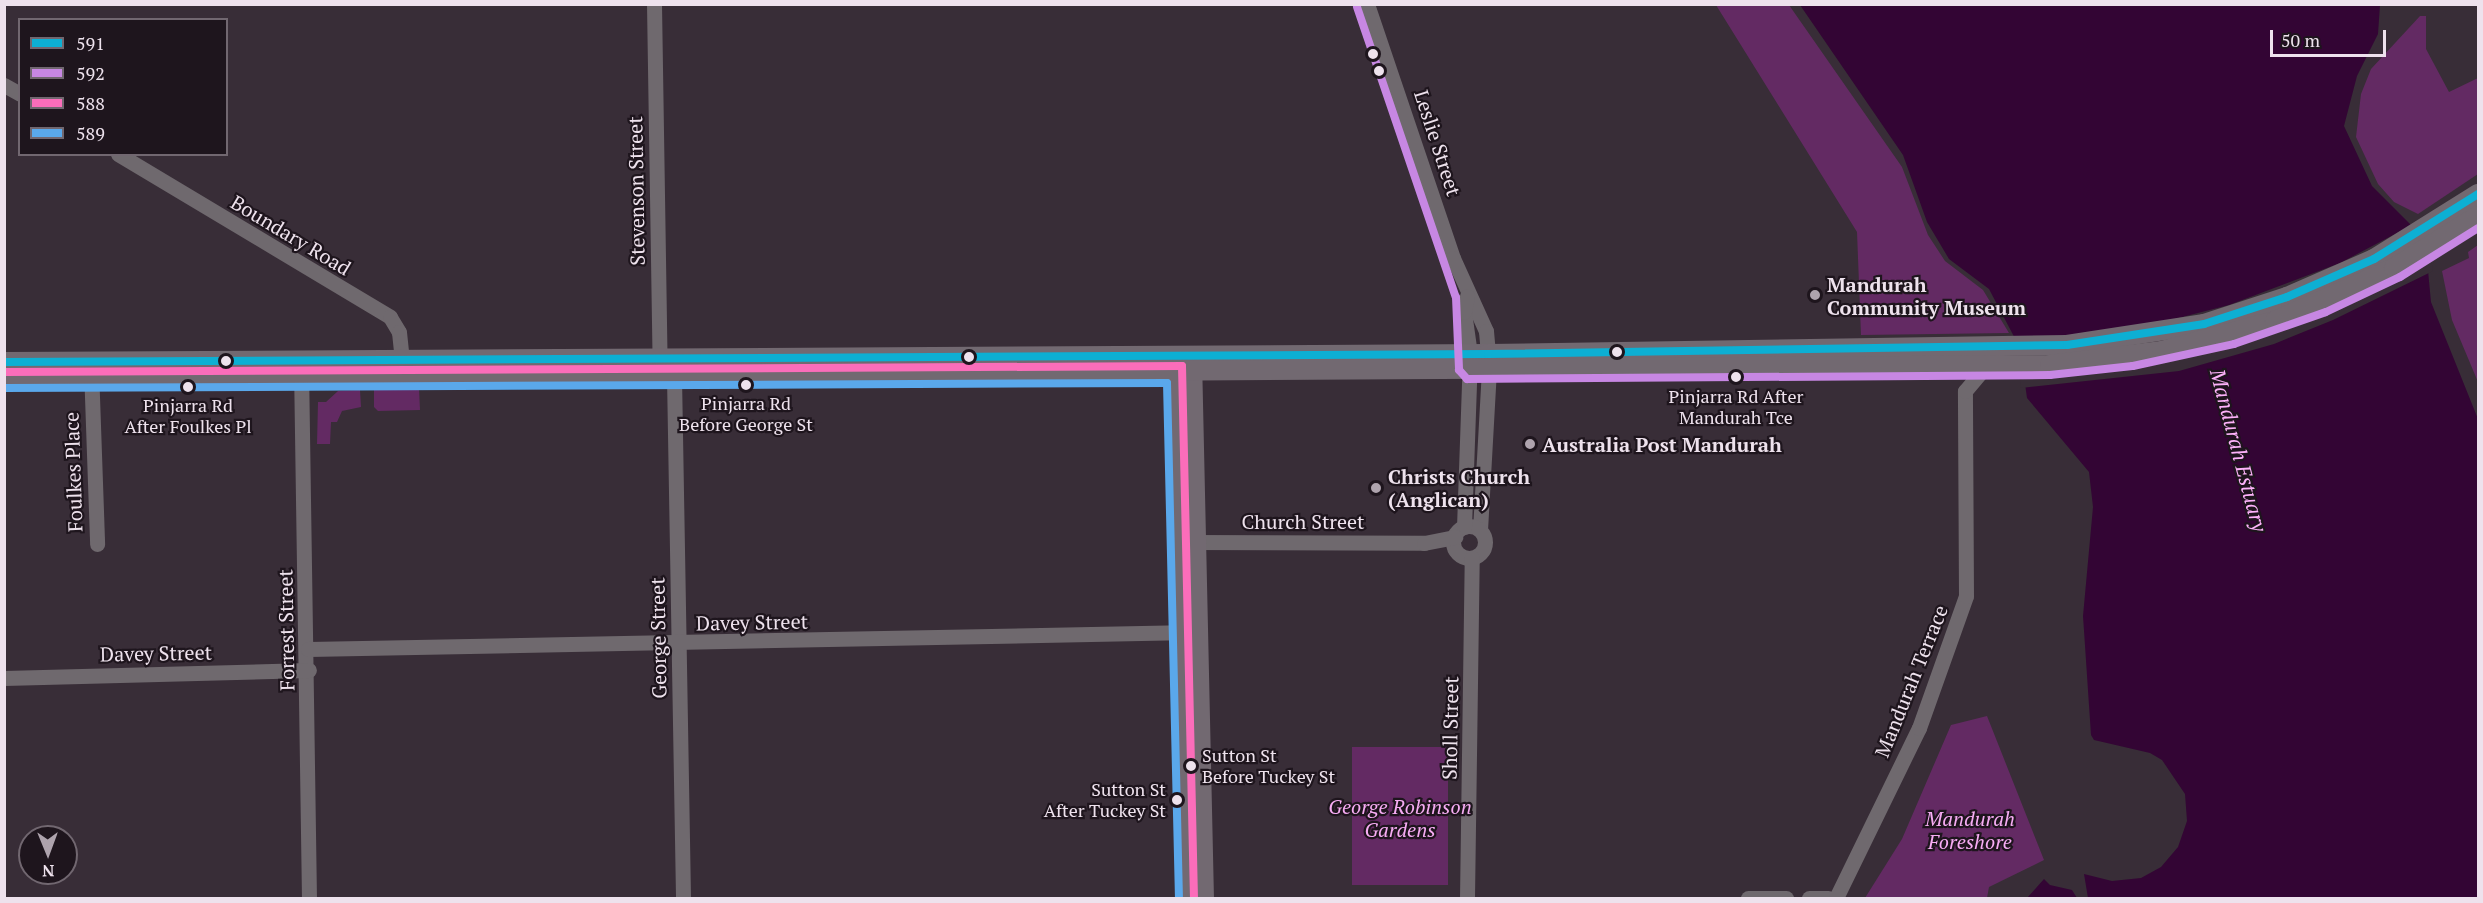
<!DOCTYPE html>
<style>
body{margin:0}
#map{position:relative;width:2483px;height:903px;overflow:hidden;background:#382d37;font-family:"PT Serif",serif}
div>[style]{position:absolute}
.green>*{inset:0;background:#632a63;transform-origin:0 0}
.water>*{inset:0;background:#330534}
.pier>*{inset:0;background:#382d37}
.minor>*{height:15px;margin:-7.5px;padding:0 7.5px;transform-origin:7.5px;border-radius:7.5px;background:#6f696e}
.minor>.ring{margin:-7.5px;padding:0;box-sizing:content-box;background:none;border:15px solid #6f696e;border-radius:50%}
.major>*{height:20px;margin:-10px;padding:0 10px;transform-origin:10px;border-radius:10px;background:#726971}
.bus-1>*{height:8px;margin:-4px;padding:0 4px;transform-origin:4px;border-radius:4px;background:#0dafd3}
.bus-2>*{height:8px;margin:-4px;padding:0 4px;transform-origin:4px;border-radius:4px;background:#c787e3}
.bus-3>*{height:8px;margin:-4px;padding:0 4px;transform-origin:4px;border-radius:4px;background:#fb6dba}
.bus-4>*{height:8px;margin:-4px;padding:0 4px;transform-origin:4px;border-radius:4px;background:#5aa8eb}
.dots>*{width:16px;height:16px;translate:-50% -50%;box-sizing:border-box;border:3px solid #1e151d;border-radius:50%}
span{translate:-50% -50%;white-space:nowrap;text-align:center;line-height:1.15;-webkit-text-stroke:4.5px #1e151d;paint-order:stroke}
.bus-label{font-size:18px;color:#eee2ed}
.left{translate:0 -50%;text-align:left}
.right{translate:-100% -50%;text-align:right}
.street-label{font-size:20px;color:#eee2ed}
.poi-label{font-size:20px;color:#eee2ed;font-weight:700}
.park-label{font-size:20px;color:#f7acf4;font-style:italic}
.water-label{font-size:21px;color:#fdb2fa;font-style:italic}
.frame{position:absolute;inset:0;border:6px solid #eee2ed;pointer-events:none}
.legend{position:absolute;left:18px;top:18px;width:210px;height:138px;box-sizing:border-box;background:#1e151d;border:2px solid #716770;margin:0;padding:8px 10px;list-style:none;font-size:18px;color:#eee2ed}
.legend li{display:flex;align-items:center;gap:12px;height:30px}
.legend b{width:30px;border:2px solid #716770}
.north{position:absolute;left:18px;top:825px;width:60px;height:60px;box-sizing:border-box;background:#1e151d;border:2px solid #716770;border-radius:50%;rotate:179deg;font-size:16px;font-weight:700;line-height:24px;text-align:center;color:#eee2ed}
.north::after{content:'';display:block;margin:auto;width:21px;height:27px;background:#aea3ad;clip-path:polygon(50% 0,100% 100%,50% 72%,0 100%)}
.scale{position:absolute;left:2270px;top:30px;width:116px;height:27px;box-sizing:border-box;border:3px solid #eee2ed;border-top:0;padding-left:8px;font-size:18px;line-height:21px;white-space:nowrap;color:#eee2ed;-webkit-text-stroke:4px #1e151d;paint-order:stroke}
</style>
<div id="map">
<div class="green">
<i style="clip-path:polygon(1716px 5px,1789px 5px,1902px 167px,1928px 235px,1945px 261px,1983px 290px,2009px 333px,1861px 335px,1857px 232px)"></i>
<i style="clip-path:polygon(2420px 16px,2426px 16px,2426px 49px,2449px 92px,2478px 78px,2478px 174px,2418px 214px,2394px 202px,2378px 184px,2356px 137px,2361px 94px,2371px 69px)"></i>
<i style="clip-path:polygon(2478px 245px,2478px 382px,2452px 320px,2442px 271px,2469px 258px,2468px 252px)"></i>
<i style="clip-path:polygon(419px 388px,420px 410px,378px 411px,374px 407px,374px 389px)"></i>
<i style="clip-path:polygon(360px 390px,361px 407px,342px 411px,337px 422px,331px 422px,330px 444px,317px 444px,318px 402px,326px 402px,338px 391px)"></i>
<i style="clip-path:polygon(1987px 716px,2044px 860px,1989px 887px,1987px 898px,1865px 898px,1902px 839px,1951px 725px)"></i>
<i style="left:1448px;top:747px;width:138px;height:96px;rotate:90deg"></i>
</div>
<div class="water">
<i style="clip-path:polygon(1800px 5px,2380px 5px,2378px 34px,2357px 76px,2344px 126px,2372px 186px,2425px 239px,2431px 302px,2478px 419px,2478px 898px,2088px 898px,2084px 874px,2112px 881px,2141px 878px,2161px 867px,2178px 847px,2187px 821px,2185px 794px,2162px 760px,2150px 753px,2094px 740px,2091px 735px,2083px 616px,2093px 507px,2089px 472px,2027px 398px,2020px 348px,1989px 289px,1949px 259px,1927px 222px,1903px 155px)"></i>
<i style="clip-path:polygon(2044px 879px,2050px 885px,2072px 890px,2077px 898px,2027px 898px)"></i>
</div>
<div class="pier">
<i style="clip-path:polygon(2414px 224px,2428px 239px,2433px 271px,2333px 320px,2274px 344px,2179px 371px,2021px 388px,2017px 349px,2155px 324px,2229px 305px,2340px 263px)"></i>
</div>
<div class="minor">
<i style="left:654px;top:4px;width:363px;rotate:89.1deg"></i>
<i style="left:1367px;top:4px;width:268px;rotate:71.3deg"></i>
<i style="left:1453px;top:258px;width:80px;rotate:65.7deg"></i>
<i style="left:1486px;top:331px;width:38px;rotate:85deg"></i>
<i style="left:1489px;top:369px;width:161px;rotate:93.2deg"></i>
<i style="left:4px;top:85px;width:18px;rotate:29deg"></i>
<i style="left:118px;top:154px;width:317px;rotate:30.9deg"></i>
<i style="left:390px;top:317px;width:17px;rotate:59deg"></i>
<i style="left:399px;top:332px;width:36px;rotate:84deg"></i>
<i style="left:301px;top:366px;width:532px;rotate:89.14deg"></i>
<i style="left:91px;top:368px;width:176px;rotate:88deg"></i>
<i style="left:674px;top:376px;width:522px;rotate:89.01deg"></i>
<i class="ring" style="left:1453px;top:526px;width:17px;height:17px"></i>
<i style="left:1464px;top:527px;width:173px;rotate:-88deg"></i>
<i style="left:1470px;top:354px;width:42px;rotate:-98.1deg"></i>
<i style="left:1464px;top:312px;width:16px;rotate:-79deg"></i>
<i style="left:1188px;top:542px;width:236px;rotate:0.2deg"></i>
<i style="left:1424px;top:543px;width:32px;rotate:-11deg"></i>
<i style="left:308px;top:649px;width:884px;rotate:-1.1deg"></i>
<i style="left:4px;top:678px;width:305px;rotate:-1.5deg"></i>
<i style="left:1467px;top:898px;width:340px;rotate:-89.2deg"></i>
<i style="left:1748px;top:898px;width:38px"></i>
<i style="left:1809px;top:898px;width:19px"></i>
<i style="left:1836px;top:898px;width:189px;rotate:-64deg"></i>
<i style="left:1919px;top:728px;width:140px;rotate:-70.4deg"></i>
<i style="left:1966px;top:596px;width:205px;rotate:-90.3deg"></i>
<i style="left:1965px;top:391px;width:33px;rotate:-50deg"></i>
</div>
<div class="major">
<i style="left:1176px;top:358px;width:540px;rotate:88.62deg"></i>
<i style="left:1192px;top:358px;width:540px;rotate:88.73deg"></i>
<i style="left:4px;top:362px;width:1484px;rotate:-0.31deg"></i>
<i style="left:1488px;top:354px;width:579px;rotate:-0.89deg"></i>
<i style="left:2067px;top:345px;width:139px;rotate:-8.7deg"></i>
<i style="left:2204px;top:324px;width:87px;rotate:-18deg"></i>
<i style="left:2287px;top:297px;width:95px;rotate:-23.6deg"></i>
<i style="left:2374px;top:259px;width:123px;rotate:-32deg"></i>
<i style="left:4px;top:378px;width:2046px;rotate:-0.36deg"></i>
<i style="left:2050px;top:365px;width:113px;rotate:-7.1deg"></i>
<i style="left:2162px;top:351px;width:117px;rotate:-14.9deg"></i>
<i style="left:2275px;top:321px;width:130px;rotate:-24deg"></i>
<i style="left:2394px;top:268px;width:99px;rotate:-31.8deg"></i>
</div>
<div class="bus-1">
<i style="left:4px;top:362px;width:1484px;rotate:-0.31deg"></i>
<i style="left:1488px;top:354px;width:579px;rotate:-0.89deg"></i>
<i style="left:2067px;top:345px;width:139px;rotate:-8.7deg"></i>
<i style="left:2204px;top:324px;width:87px;rotate:-18deg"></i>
<i style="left:2287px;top:297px;width:95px;rotate:-23.6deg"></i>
<i style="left:2374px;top:259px;width:123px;rotate:-32deg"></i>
</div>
<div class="bus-2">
<i style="left:1357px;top:7px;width:306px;rotate:71.2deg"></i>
<i style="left:1456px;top:297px;width:73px;rotate:87.6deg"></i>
<i style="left:1459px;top:370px;width:12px;rotate:48deg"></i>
<i style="left:1467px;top:379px;width:583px;rotate:-0.39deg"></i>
<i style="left:2050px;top:375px;width:83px;rotate:-6.2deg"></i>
<i style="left:2133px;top:366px;width:103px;rotate:-12.3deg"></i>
<i style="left:2234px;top:344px;width:97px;rotate:-19.2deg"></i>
<i style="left:2326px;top:312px;width:82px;rotate:-25.3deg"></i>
<i style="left:2400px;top:277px;width:92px;rotate:-32.1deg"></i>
</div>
<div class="bus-3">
<i style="left:4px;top:372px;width:1178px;rotate:-0.29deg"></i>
<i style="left:1182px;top:366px;width:532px;rotate:88.71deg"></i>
</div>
<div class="bus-4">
<i style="left:4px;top:388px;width:1163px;rotate:-0.25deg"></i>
<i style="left:1167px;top:383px;width:515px;rotate:88.67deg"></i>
</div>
<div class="dots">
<i style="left:1373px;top:54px;background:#eee2ed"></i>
<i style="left:1379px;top:71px;background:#eee2ed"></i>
<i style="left:1815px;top:295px;background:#aea3ad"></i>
<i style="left:1617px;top:352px;background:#eee2ed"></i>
<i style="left:969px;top:357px;background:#eee2ed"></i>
<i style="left:226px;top:361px;background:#eee2ed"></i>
<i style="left:1736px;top:377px;background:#eee2ed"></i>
<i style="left:746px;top:385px;background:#eee2ed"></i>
<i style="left:188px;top:387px;background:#eee2ed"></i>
<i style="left:1530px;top:444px;background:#aea3ad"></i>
<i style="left:1376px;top:488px;background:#aea3ad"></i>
<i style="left:1191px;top:766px;background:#eee2ed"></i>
<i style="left:1177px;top:800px;background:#eee2ed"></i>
</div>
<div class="bus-label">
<span style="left:1736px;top:407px">Pinjarra Rd After<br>Mandurah Tce</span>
<span style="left:746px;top:414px">Pinjarra Rd<br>Before George St</span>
<span style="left:188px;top:416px">Pinjarra Rd<br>After Foulkes Pl</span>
<span class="left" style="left:1202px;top:766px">Sutton St<br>Before Tuckey St</span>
<span class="right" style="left:1166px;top:800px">Sutton St<br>After Tuckey St</span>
</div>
<div class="street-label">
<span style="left:1438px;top:143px;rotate:72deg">Leslie Street</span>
<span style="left:636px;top:191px;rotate:-91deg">Stevenson Street</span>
<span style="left:291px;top:235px;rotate:31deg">Boundary Road</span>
<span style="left:73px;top:472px;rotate:-92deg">Foulkes Place</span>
<span style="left:1303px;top:521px">Church Street</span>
<span style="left:752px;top:622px;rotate:-1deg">Davey Street</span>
<span style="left:286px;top:630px;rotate:-91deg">Forrest Street</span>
<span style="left:658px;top:638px;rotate:-91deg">George Street</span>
<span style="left:156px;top:653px;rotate:-1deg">Davey Street</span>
<span style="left:1911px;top:681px;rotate:-68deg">Mandurah Terrace</span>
<span style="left:1450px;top:728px;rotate:-89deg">Sholl Street</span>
</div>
<div class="poi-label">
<span class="left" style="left:1827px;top:296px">Mandurah<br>Community Museum</span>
<span class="left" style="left:1542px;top:444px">Australia Post Mandurah</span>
<span class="left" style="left:1388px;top:488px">Christs Church<br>(Anglican)</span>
</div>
<div class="park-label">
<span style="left:1400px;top:818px">George Robinson<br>Gardens</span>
<span style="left:1970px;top:830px">Mandurah<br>Foreshore</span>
</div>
<div class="water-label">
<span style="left:2239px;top:450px;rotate:75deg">Mandurah Estuary</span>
</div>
<div class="frame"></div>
<ul class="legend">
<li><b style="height:8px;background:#0dafd3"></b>591</li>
<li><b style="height:8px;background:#c787e3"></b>592</li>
<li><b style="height:8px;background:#fb6dba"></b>588</li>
<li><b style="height:8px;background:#5aa8eb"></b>589</li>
</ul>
<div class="north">N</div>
<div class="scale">50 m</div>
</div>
